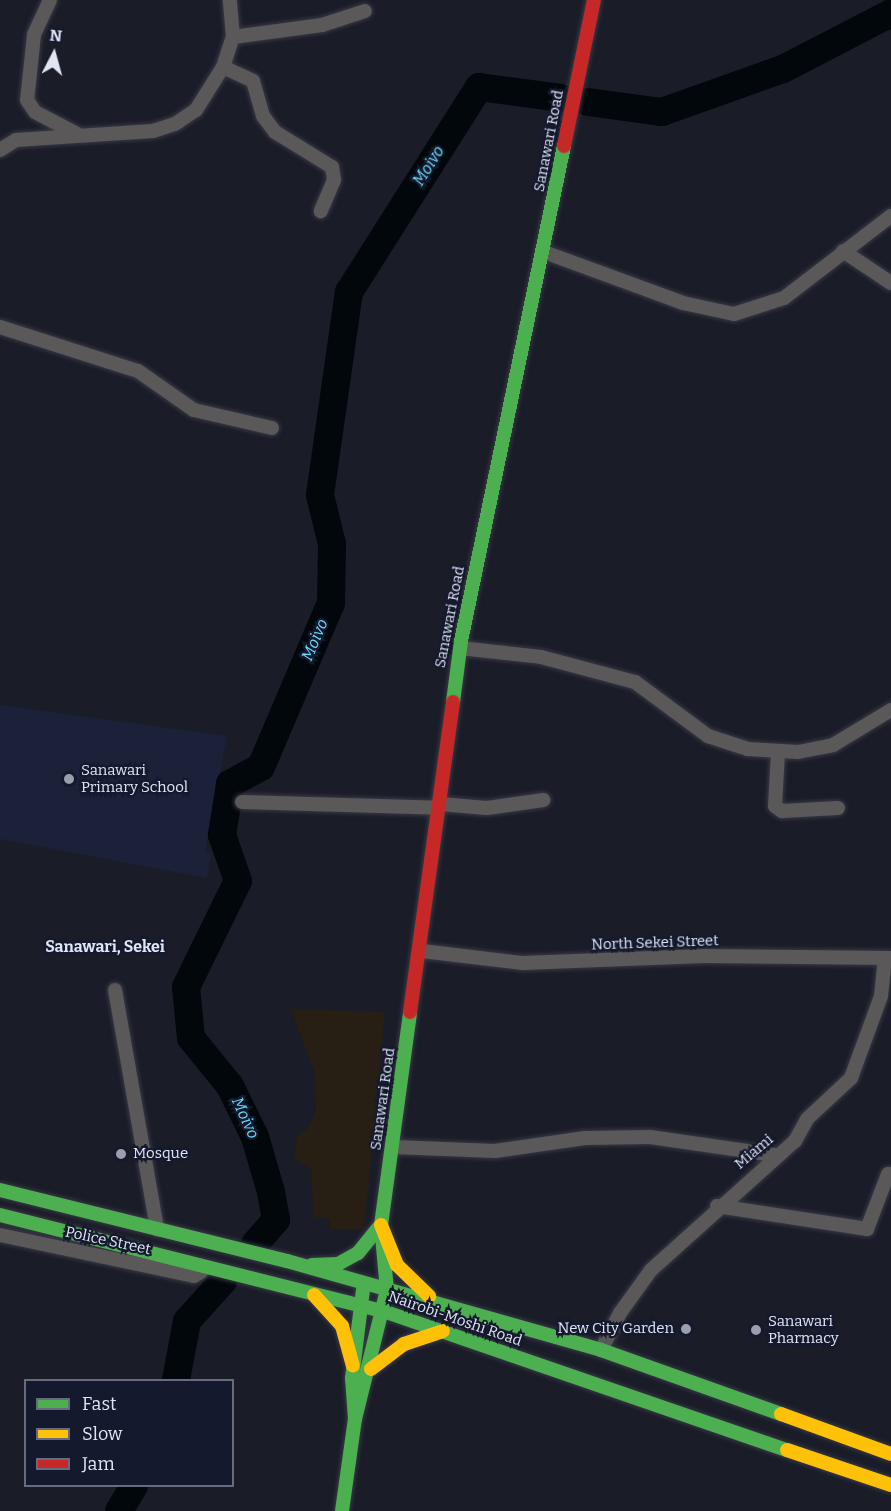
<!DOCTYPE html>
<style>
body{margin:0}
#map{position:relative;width:891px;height:1511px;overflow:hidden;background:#1a1c28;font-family:Bitter,serif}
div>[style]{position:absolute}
.commercial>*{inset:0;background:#271f13}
.built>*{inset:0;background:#1a2139}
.river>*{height:28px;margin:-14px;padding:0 14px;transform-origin:14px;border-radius:14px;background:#02070b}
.roads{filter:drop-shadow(0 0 2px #373944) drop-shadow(0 0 2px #373944)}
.street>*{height:14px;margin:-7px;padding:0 7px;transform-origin:7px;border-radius:7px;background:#5a5858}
.fast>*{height:14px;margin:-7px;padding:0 7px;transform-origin:7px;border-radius:7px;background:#4caf50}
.slow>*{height:14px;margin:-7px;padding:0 7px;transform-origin:7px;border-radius:7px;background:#ffc107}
.jam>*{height:14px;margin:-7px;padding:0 7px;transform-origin:7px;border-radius:7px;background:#c62828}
.dots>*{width:16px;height:16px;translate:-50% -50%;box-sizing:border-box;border:3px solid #14192e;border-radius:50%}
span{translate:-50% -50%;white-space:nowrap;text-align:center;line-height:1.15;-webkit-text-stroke:4.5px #14192e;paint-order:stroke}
.street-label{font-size:15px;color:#e1e6f5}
.poi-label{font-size:15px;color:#e1e6f5}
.left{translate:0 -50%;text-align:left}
.right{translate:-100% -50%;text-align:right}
.water-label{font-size:16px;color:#6bdbfd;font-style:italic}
.neighbourhood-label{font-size:16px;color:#e1e6f5;font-weight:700}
.legend{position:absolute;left:24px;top:1379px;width:210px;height:108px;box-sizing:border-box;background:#14192e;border:2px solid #666b7e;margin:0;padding:8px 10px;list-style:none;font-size:18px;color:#e1e6f5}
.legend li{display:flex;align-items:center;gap:12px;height:30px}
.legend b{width:30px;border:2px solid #666b7e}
.north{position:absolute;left:24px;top:24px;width:60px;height:60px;-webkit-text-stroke:4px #14192e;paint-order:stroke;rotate:6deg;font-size:16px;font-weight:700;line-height:24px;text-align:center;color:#e1e6f5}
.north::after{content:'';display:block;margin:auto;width:21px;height:27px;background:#e1e6f5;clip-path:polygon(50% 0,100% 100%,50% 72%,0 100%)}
</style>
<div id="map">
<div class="commercial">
<i style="clip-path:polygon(291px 1009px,385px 1012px,364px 1230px,330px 1229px,330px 1219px,314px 1217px,311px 1169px,294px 1158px,297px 1137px,309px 1127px,316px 1110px,315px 1073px)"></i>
</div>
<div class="built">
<i style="clip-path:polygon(0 705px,227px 736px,205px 852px,211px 854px,207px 878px,0 839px)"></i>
</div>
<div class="river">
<i style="left:588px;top:102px;width:75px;rotate:7.7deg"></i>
<i style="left:662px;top:112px;width:128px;rotate:-19.6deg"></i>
<i style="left:783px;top:69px;width:122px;rotate:-27.4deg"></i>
<i style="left:255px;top:1244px;width:32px;rotate:-49deg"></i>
<i style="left:276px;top:1220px;width:28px;rotate:-100deg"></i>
<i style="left:271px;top:1192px;width:57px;rotate:-106.2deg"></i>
<i style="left:255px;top:1137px;width:57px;rotate:-116.1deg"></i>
<i style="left:230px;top:1086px;width:62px;rotate:-129.1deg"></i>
<i style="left:191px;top:1038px;width:51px;rotate:-95.6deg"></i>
<i style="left:186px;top:987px;width:118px;rotate:-63.9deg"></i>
<i style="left:238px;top:881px;width:49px;rotate:-109.2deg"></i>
<i style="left:222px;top:835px;width:52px;rotate:-81.1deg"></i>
<i style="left:230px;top:784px;width:35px;rotate:-29deg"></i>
<i style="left:261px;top:767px;width:178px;rotate:-66.9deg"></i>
<i style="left:331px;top:603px;width:59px;rotate:-89deg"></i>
<i style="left:332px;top:544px;width:50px;rotate:-103.8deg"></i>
<i style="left:320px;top:495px;width:205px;rotate:-81.9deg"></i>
<i style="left:349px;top:292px;width:243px;rotate:-57.6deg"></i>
<i style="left:479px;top:87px;width:82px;rotate:7.7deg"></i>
<i style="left:176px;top:1380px;width:60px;rotate:-79.4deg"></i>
<i style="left:187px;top:1321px;width:54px;rotate:-48deg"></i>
<i style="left:119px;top:1511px;width:29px;rotate:-59deg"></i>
</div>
<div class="roads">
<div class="street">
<i style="left:50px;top:0;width:38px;rotate:115deg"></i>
<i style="left:34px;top:35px;width:65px;rotate:96.1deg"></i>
<i style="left:27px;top:100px;width:14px;rotate:56deg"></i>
<i style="left:35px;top:112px;width:47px;rotate:27.6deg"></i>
<i style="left:233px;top:37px;width:90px;rotate:-7.7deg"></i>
<i style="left:322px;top:25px;width:45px;rotate:-18deg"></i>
<i style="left:223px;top:67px;width:33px;rotate:25deg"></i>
<i style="left:253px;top:81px;width:36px;rotate:74deg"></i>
<i style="left:263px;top:116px;width:20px;rotate:53deg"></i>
<i style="left:275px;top:132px;width:67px;rotate:31.6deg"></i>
<i style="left:332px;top:167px;width:13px;rotate:81deg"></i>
<i style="left:334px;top:180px;width:34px;rotate:113deg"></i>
<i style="left:0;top:150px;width:19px;rotate:-32deg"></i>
<i style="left:16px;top:140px;width:137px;rotate:-3.8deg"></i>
<i style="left:153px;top:131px;width:23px;rotate:-18deg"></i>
<i style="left:175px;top:124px;width:25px;rotate:-34deg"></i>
<i style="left:196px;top:110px;width:51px;rotate:-57.9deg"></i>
<i style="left:223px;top:67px;width:32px;rotate:-72deg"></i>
<i style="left:233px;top:37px;width:37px;rotate:-95deg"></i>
<i style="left:843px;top:251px;width:58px;rotate:33.7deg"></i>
<i style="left:544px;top:252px;width:148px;rotate:20.1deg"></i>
<i style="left:683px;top:303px;width:52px;rotate:12.2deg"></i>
<i style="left:734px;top:314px;width:52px;rotate:-17.7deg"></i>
<i style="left:784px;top:298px;width:135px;rotate:-37.5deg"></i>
<i style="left:0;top:327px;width:145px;rotate:17.7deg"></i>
<i style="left:138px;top:371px;width:68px;rotate:34.9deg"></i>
<i style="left:194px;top:410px;width:80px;rotate:13deg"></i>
<i style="left:460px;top:648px;width:81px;rotate:6.3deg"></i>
<i style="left:541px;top:657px;width:97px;rotate:14.9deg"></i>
<i style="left:635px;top:682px;width:91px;rotate:36.5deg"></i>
<i style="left:708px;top:736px;width:42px;rotate:18deg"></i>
<i style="left:748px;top:749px;width:50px;rotate:3.4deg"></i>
<i style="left:798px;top:752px;width:36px;rotate:-11deg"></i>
<i style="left:833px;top:745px;width:68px;rotate:-31.1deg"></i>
<i style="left:778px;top:752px;width:54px;rotate:93.2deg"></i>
<i style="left:775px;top:806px;width:9px;rotate:36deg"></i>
<i style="left:782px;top:811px;width:56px;rotate:-3.1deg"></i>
<i style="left:242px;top:802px;width:197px;rotate:1.7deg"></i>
<i style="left:440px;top:804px;width:47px;rotate:4.9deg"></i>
<i style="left:487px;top:808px;width:57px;rotate:-8.1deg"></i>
<i style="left:422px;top:951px;width:102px;rotate:6.8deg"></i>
<i style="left:523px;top:963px;width:181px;rotate:-2.2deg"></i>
<i style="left:704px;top:956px;width:187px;rotate:0.6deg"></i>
<i style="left:115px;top:990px;width:243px;rotate:80deg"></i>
<i style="left:393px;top:1147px;width:102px;rotate:2.2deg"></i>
<i style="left:495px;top:1151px;width:91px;rotate:-8.2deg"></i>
<i style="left:585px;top:1138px;width:65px;rotate:-0.9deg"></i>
<i style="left:650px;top:1137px;width:126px;rotate:8.2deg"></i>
<i style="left:717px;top:1206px;width:152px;rotate:8.7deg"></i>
<i style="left:867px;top:1229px;width:59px;rotate:-69.1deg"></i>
<i style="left:0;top:1235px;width:198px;rotate:11.9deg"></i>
<i style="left:194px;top:1276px;width:9px;rotate:-32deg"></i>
<i style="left:601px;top:1350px;width:42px;rotate:-62.8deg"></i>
<i style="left:620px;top:1313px;width:53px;rotate:-54.2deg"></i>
<i style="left:651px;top:1270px;width:193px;rotate:-41.9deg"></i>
<i style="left:795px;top:1141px;width:25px;rotate:-61deg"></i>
<i style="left:807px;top:1119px;width:60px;rotate:-43deg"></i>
<i style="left:851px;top:1078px;width:87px;rotate:-69.9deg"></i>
<i style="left:881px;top:996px;width:38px;rotate:-84deg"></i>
</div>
<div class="fast">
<i style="left:453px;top:702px;width:62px;rotate:-82.5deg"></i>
<i style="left:461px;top:641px;width:506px;rotate:-78.25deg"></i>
<i style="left:0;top:1190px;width:296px;rotate:13.9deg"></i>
<i style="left:287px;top:1261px;width:326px;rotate:15.8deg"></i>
<i style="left:601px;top:1350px;width:191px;rotate:19.6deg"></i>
<i style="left:0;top:1215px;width:395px;rotate:14.1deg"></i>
<i style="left:383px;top:1311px;width:427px;rotate:19deg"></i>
<i style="left:312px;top:1265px;width:26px;rotate:-2deg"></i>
<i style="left:338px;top:1264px;width:23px;rotate:-29deg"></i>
<i style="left:358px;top:1253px;width:36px;rotate:-51deg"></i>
<i style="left:355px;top:1419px;width:133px;rotate:-76.1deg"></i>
<i style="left:387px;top:1290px;width:65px;rotate:-95.3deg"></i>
<i style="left:381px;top:1225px;width:215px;rotate:-82.2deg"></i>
<i style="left:342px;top:1511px;width:93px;rotate:-82deg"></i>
<i style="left:355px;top:1419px;width:41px;rotate:-94.2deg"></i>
<i style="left:352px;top:1378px;width:89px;rotate:-82.9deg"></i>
</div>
<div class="slow">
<i style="left:381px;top:1225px;width:43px;rotate:68.2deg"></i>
<i style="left:397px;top:1265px;width:45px;rotate:44.1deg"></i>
<i style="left:314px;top:1295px;width:42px;rotate:47.9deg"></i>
<i style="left:342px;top:1326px;width:41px;rotate:74.6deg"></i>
<i style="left:371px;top:1369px;width:41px;rotate:-37.1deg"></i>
<i style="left:404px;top:1344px;width:41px;rotate:-18.4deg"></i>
<i style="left:781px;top:1414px;width:117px;rotate:20deg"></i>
<i style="left:787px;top:1450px;width:110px;rotate:18.6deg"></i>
</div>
<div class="jam">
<i style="left:564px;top:146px;width:149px;rotate:-78.4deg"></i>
<i style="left:410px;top:1012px;width:313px;rotate:-82.1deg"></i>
</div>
</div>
<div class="dots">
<i style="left:69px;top:779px;background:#9b9fad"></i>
<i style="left:121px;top:1154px;background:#9b9fad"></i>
<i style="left:686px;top:1329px;background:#9b9fad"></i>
<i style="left:756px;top:1330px;background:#9b9fad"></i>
</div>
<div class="street-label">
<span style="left:549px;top:141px;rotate:-79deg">Sanawari Road</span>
<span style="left:450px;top:617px;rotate:-79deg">Sanawari Road</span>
<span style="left:655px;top:943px;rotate:-2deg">North Sekei Street</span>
<span style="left:383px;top:1099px;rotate:-82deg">Sanawari Road</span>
<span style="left:754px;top:1152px;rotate:-40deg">Miami</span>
<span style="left:108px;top:1241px;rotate:12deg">Police Street</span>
<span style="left:455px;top:1319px;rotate:19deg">Nairobi-Moshi Road</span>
</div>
<div class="poi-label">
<span class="left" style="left:81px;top:779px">Sanawari<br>Primary School</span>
<span class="left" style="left:133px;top:1154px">Mosque</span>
<span class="left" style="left:768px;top:1330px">Sanawari<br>Pharmacy</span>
<span class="right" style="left:674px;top:1329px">New City Garden</span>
</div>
<div class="water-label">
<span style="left:429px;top:166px;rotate:-58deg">Moivo</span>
<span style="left:315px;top:640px;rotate:-67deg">Moivo</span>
<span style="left:245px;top:1118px;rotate:65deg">Moivo</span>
</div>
<div class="neighbourhood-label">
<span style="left:105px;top:947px">Sanawari, Sekei</span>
</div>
<ul class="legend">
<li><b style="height:8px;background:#4caf50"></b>Fast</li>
<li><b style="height:8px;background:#ffc107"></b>Slow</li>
<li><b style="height:8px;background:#c62828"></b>Jam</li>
</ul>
<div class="north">N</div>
</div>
